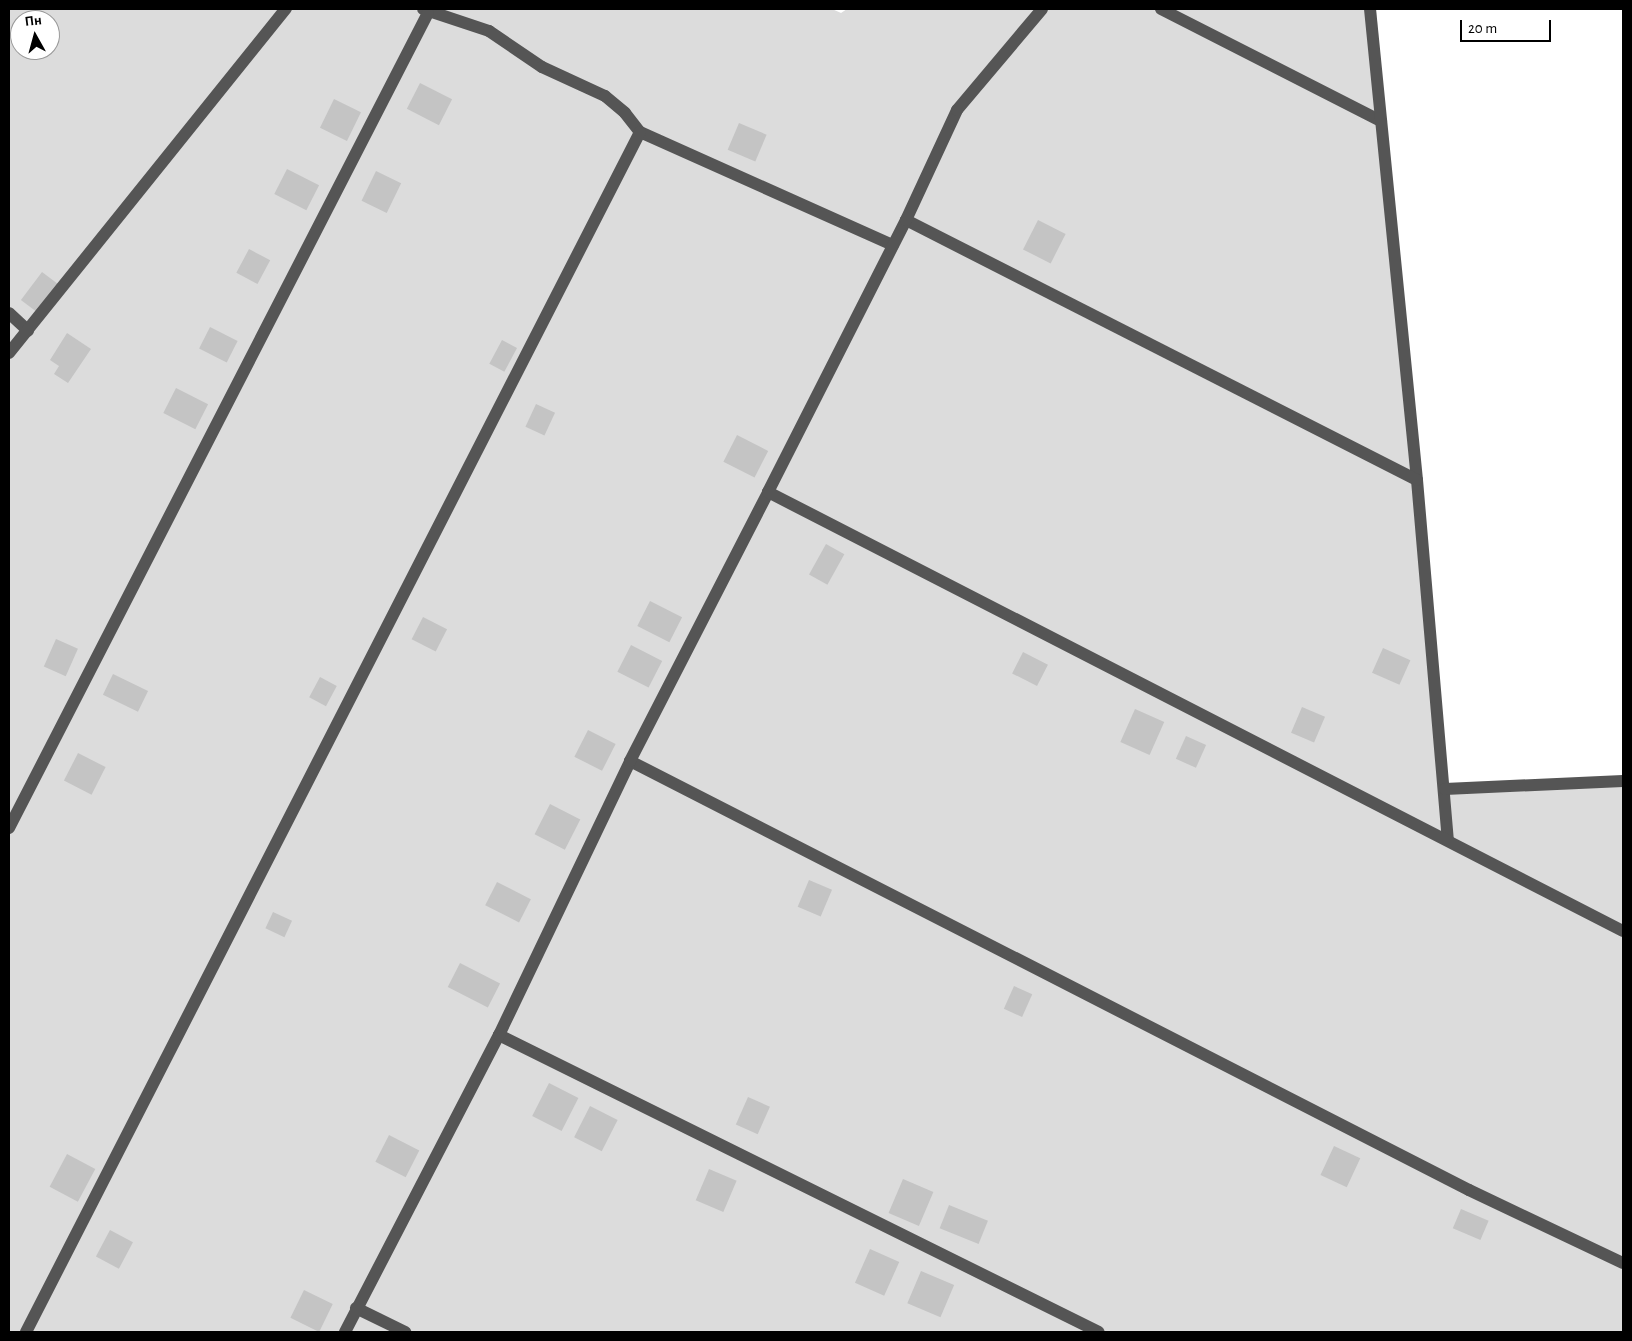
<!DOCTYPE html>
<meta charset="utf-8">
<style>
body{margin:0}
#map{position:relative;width:1632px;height:1341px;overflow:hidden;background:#fff;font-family:"Alegreya Sans",sans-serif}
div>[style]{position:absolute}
.green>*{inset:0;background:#dcdcdc}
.building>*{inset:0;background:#c4c4c4;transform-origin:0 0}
.minor>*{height:12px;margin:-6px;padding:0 6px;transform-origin:6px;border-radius:6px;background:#555}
span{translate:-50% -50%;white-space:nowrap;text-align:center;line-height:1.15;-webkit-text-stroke:4.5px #fff;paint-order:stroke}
.frame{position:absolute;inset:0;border:10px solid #000;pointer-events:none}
.north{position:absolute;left:10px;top:10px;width:50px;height:50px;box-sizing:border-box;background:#fff;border:1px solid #999;border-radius:50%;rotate:353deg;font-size:14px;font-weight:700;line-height:20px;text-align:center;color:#000}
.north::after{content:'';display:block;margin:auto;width:18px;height:22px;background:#000;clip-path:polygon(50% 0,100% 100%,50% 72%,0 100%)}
.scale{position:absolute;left:1460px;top:20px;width:91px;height:22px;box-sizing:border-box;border:2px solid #000;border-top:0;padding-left:6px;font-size:15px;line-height:18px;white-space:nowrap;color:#000;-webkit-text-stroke:4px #fff;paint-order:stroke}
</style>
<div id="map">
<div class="green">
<i style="clip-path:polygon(evenodd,9px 9px,832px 9px,841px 13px,847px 9px,1376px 9px,1445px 788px,1623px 781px,1623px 1332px,9px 1332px,9px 9px,20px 20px,50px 20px,50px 50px,20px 50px,20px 20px)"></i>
</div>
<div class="building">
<i style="left:420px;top:83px;width:36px;height:29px;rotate:27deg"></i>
<i style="left:334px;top:99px;width:30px;height:32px;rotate:26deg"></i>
<i style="left:739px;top:123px;width:30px;height:29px;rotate:23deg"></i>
<i style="left:287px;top:169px;width:36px;height:28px;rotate:27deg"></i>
<i style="left:376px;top:171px;width:28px;height:33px;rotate:26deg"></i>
<i style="left:1038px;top:220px;width:31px;height:33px;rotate:27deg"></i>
<i style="left:249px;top:249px;width:24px;height:27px;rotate:28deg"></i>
<i style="left:42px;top:272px;width:20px;height:35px;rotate:37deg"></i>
<i style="left:210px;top:327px;width:31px;height:24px;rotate:27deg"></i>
<i style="clip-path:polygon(67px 333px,91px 349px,68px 383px,54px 374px,59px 366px,50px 360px)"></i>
<i style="left:502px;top:340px;width:17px;height:27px;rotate:28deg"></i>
<i style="left:176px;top:388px;width:36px;height:28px;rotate:27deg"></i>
<i style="left:536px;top:404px;width:21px;height:25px;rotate:25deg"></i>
<i style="left:737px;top:435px;width:35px;height:30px;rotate:27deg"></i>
<i style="left:826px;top:544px;width:21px;height:35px;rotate:29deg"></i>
<i style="left:650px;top:601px;width:36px;height:28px;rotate:27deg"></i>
<i style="left:423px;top:617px;width:27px;height:25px;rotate:27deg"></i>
<i style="left:56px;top:639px;width:24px;height:30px;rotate:24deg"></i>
<i style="left:631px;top:645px;width:35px;height:30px;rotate:27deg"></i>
<i style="left:1383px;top:648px;width:30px;height:27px;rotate:24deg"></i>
<i style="left:1023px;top:652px;width:28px;height:24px;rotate:27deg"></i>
<i style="left:113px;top:674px;width:39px;height:23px;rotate:26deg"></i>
<i style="left:320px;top:677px;width:19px;height:23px;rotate:28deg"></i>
<i style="left:1302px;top:707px;width:25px;height:28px;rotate:23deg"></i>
<i style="left:1135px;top:709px;width:32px;height:36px;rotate:24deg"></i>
<i style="left:588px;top:730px;width:31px;height:30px;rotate:27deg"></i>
<i style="left:1186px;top:736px;width:22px;height:25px;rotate:24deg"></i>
<i style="left:78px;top:753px;width:31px;height:31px;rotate:27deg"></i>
<i style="left:550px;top:804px;width:34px;height:34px;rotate:27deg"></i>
<i style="left:809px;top:880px;width:25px;height:29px;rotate:23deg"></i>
<i style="left:497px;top:882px;width:38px;height:26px;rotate:27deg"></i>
<i style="left:273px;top:912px;width:21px;height:18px;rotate:25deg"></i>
<i style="left:460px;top:963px;width:45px;height:27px;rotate:27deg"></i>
<i style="left:1014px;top:986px;width:20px;height:25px;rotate:24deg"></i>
<i style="left:549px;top:1083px;width:33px;height:37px;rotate:27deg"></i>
<i style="left:748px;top:1097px;width:24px;height:30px;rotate:24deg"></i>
<i style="left:590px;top:1106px;width:31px;height:35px;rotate:27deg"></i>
<i style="left:389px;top:1135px;width:34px;height:30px;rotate:27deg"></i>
<i style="left:1334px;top:1146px;width:29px;height:32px;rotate:25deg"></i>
<i style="left:67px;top:1154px;width:32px;height:37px;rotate:28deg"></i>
<i style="left:709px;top:1169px;width:30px;height:34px;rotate:23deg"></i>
<i style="left:903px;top:1179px;width:33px;height:37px;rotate:23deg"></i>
<i style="left:949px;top:1205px;width:42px;height:25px;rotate:22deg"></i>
<i style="left:1461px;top:1209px;width:30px;height:21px;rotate:23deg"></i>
<i style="left:110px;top:1230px;width:26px;height:30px;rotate:28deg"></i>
<i style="left:870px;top:1249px;width:32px;height:37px;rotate:24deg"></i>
<i style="left:921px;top:1271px;width:36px;height:35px;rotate:23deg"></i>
<i style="left:304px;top:1290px;width:32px;height:31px;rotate:26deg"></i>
</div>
<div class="minor">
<i style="left:423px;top:9px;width:70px;rotate:18.4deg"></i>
<i style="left:489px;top:31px;width:64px;rotate:34.2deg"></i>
<i style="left:542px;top:67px;width:69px;rotate:24.7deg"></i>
<i style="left:605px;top:96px;width:26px;rotate:40deg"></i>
<i style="left:625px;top:113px;width:24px;rotate:52deg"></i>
<i style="left:640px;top:132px;width:277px;rotate:24.1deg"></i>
<i style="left:1161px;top:9px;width:247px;rotate:27deg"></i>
<i style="left:1370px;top:9px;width:473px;rotate:84.3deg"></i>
<i style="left:1417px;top:480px;width:361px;rotate:85.1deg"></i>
<i style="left:906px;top:220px;width:573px;rotate:26.97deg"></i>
<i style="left:9px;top:313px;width:26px;rotate:43deg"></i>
<i style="left:9px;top:353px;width:442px;rotate:-51.2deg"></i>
<i style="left:768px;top:492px;width:305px;rotate:-63.1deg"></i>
<i style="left:906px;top:220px;width:121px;rotate:-65.1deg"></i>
<i style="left:957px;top:110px;width:132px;rotate:-49.9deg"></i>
<i style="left:630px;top:761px;width:942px;rotate:27.08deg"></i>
<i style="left:1469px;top:1190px;width:170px;rotate:25.4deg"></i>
<i style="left:1445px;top:789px;width:178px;rotate:-2.6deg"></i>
<i style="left:9px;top:828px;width:916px;rotate:-62.79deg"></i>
<i style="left:499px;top:1035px;width:669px;rotate:26.34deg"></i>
<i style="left:356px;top:1308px;width:55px;rotate:26.1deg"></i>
<i style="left:26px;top:1332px;width:1348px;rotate:-62.9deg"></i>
<i style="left:345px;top:1332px;width:335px;rotate:-62.6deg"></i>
<i style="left:499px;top:1035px;width:304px;rotate:-64.4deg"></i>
<i style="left:630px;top:761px;width:302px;rotate:-62.8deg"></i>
<i style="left:768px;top:492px;width:961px;rotate:27.18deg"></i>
</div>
<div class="frame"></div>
<div class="north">Пн</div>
<div class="scale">20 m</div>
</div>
